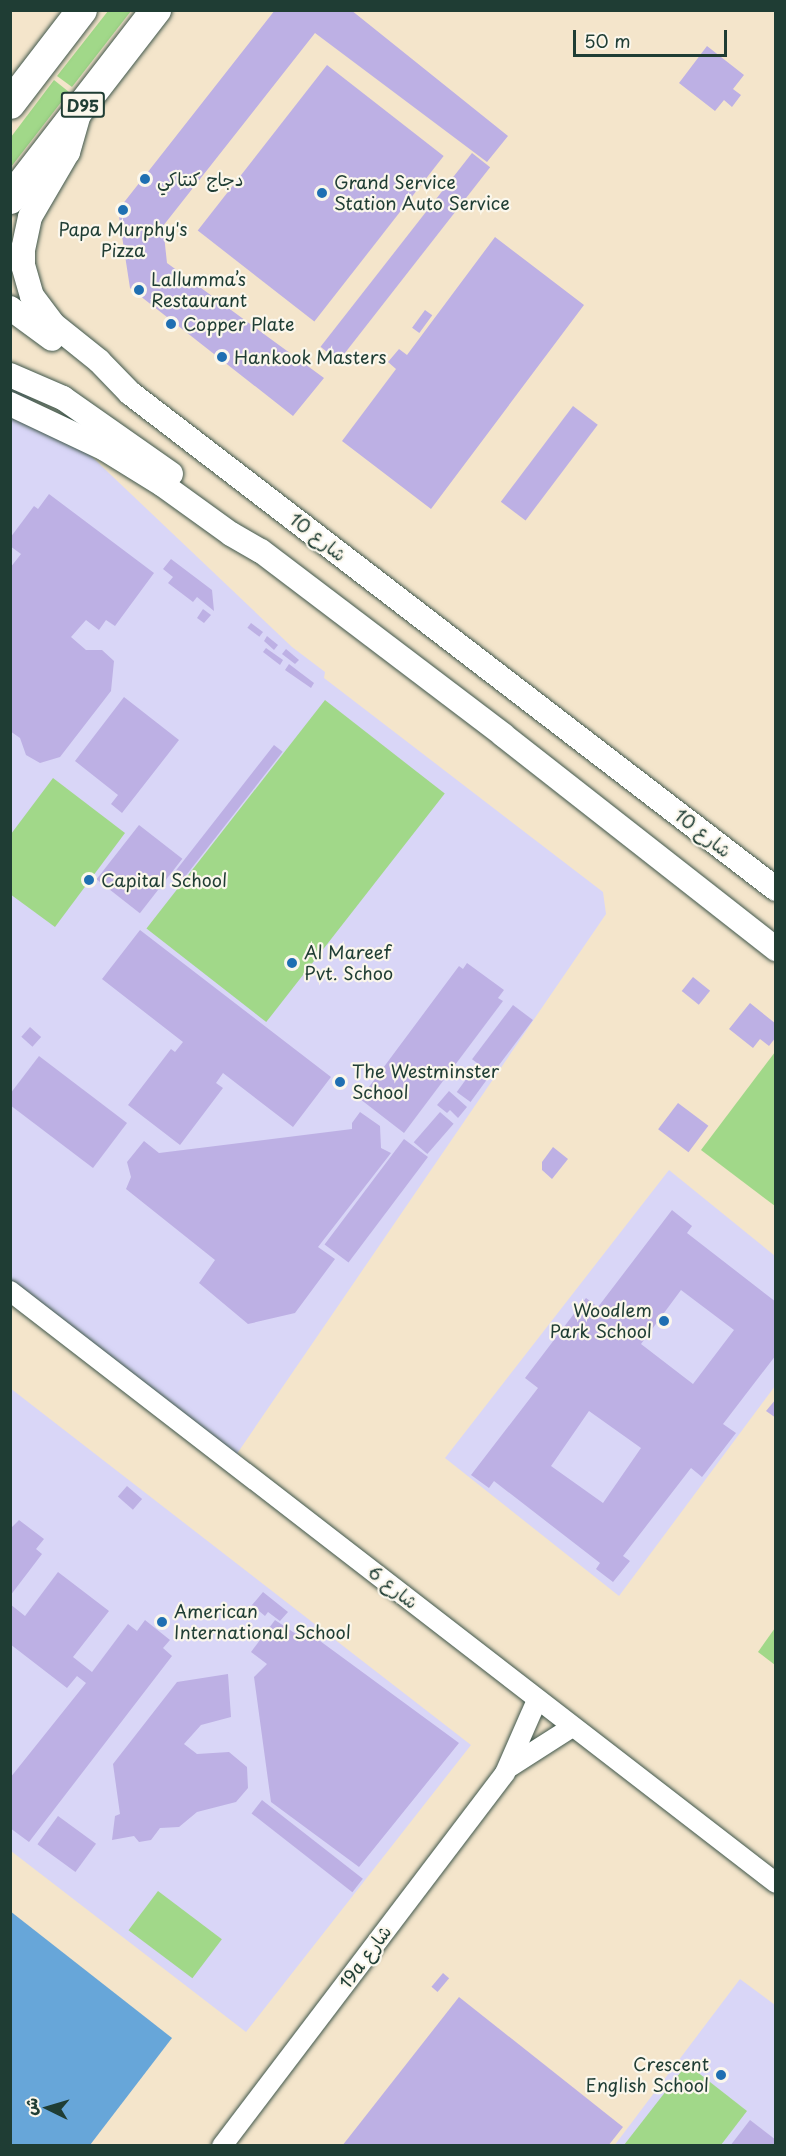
<!DOCTYPE html>
<meta charset="utf-8">
<style>
body{margin:0}
#map{position:relative;width:786px;height:2156px;overflow:hidden;background:#f4e5cb;font-family:"Playpen Sans","Playpen Sans Arabic",sans-serif}
div>[style]{position:absolute}
.built>*{inset:0;background:#d9d6f7}
.green>*{inset:0;background:#a1d889;transform-origin:0 0}
.water>*{inset:0;background:#67a6d9}
.building>*{inset:0;background:#bdb0e4;transform-origin:0 0}
.roads{filter:drop-shadow(0 0 2px #3f564b) drop-shadow(0 0 2px #3f564b)}
.minor>*{height:20px;margin:-10px;padding:0 10px;transform-origin:10px;border-radius:10px;background:#fff}
.tertiary>*{height:24px;margin:-12px;padding:0 12px;transform-origin:12px;border-radius:12px;background:#fff}
.primary>*{height:30px;margin:-15px;padding:0 15px;transform-origin:15px;border-radius:15px;background:#fff}
.dots>*{width:16px;height:16px;translate:-50% -50%;box-sizing:border-box;border:3px solid #fbf7ec;border-radius:50%}
span{translate:-50% -50%;white-space:nowrap;text-align:center;line-height:1.15;-webkit-text-stroke:4.5px #fbf7ec;paint-order:stroke}
.shield-label span{padding:2px 4px;background:#fbf7ec;border:2px solid;border-radius:4px;-webkit-text-stroke-width:0}
.shield-label{font-size:16px;color:#1f3d34;font-weight:700}
.poi-label{font-size:18px;color:#1f3d34}
.left{translate:0 -50%;text-align:left}
.right{translate:-100% -50%;text-align:right}
.street-label{font-size:18px;color:#1f3d34}
.frame{position:absolute;inset:0;border:12px solid #1f3d34;pointer-events:none}
.north{position:absolute;left:18px;top:2078px;width:60px;height:60px;-webkit-text-stroke:4px #fbf7ec;paint-order:stroke;rotate:275deg;font-size:16px;font-weight:700;line-height:24px;text-align:center;color:#1f3d34}
.north::after{content:'';display:block;margin:auto;width:21px;height:27px;background:#1f3d34;clip-path:polygon(50% 0,100% 100%,50% 72%,0 100%)}
.scale{position:absolute;left:573px;top:30px;width:154px;height:27px;box-sizing:border-box;border:3px solid #1f3d34;border-top:0;padding-left:8px;font-size:18px;line-height:21px;white-space:nowrap;color:#1f3d34;-webkit-text-stroke:4px #fbf7ec;paint-order:stroke}
</style>
<div id="map">
<div class="built">
<i style="clip-path:polygon(10px 379px,292px 647px,325px 672px,324px 678px,603px 892px,606px 914px,232px 1461px,11px 1290px)"></i>
<i style="clip-path:polygon(669px 1170px,775px 1256px,775px 1386px,619px 1596px,445px 1458px)"></i>
<i style="clip-path:polygon(10px 1388px,471px 1745px,246px 2032px,11px 1851px)"></i>
<i style="clip-path:polygon(740px 1979px,775px 2005px,775px 2145px,614px 2146px)"></i>
</div>
<div class="green">
<i style="clip-path:polygon(108px 11px,131px 11px,72px 87px,57px 76px)"></i>
<i style="clip-path:polygon(54px 80px,69px 92px,11px 167px,11px 137px)"></i>
<i style="left:325px;top:700px;width:152px;height:290px;rotate:38deg"></i>
<i style="clip-path:polygon(53px 778px,125px 833px,55px 927px,10px 894px,11px 834px)"></i>
<i style="clip-path:polygon(775px 1052px,775px 1206px,701px 1150px)"></i>
<i style="clip-path:polygon(775px 1628px,775px 1665px,758px 1652px)"></i>
<i style="left:158px;top:1891px;width:80px;height:49px;rotate:37deg"></i>
<i style="clip-path:polygon(687px 2064px,747px 2111px,721px 2145px,624px 2145px)"></i>
</div>
<div class="water">
<i style="clip-path:polygon(10px 1911px,172px 2038px,90px 2145px,11px 2145px)"></i>
</div>
<div class="building">
<i style="clip-path:polygon(275px 10px,351px 10px,508px 136px,487px 162px,315px 33px,163px 226px,167px 263px,324px 378px,293px 416px,130px 288px,118px 210px)"></i>
<i style="clip-path:polygon(707px 46px,744px 75px,733px 89px,741px 95px,732px 107px,724px 100px,715px 111px,679px 83px)"></i>
<i style="left:327px;top:65px;width:148px;height:210px;rotate:38deg"></i>
<i style="left:472px;top:153px;width:23px;height:246px;rotate:38deg"></i>
<i style="clip-path:polygon(495px 237px,584px 305px,431px 509px,342px 441px,396px 369px,388px 362px,399px 349px,407px 355px)"></i>
<i style="left:425px;top:310px;width:9px;height:22px;rotate:36deg"></i>
<i style="left:573px;top:406px;width:31px;height:120px;rotate:37deg"></i>
<i style="clip-path:polygon(49px 494px,154px 573px,115px 626px,106px 620px,99px 630px,86px 620px,71px 637px,86px 650px,102px 650px,114px 661px,111px 691px,60px 757px,40px 763px,26px 755px,20px 738px,10px 731px,10px 568px,21px 554px,10px 546px,10px 538px,34px 506px,38px 509px)"></i>
<i style="clip-path:polygon(171px 559px,212px 590px,214px 611px,197px 597px,193px 602px,168px 583px,173px 577px,163px 569px)"></i>
<i style="clip-path:polygon(203px 609px,211px 615px,204px 623px,197px 618px)"></i>
<i style="left:251px;top:623px;width:15px;height:6px;rotate:37deg"></i>
<i style="clip-path:polygon(267px 636px,278px 645px,274px 650px,264px 641px)"></i>
<i style="clip-path:polygon(266px 648px,283px 660px,280px 665px,263px 652px)"></i>
<i style="clip-path:polygon(286px 649px,299px 660px,295px 664px,282px 654px)"></i>
<i style="clip-path:polygon(289px 664px,314px 683px,311px 688px,285px 670px)"></i>
<i style="clip-path:polygon(124px 697px,179px 740px,122px 813px,111px 804px,118px 795px,75px 761px)"></i>
<i style="left:274px;top:745px;width:11px;height:160px;rotate:38deg"></i>
<i style="left:139px;top:825px;width:55px;height:69px;rotate:38deg"></i>
<i style="clip-path:polygon(140px 930px,331px 1077px,293px 1127px,223px 1073px,216px 1083px,223px 1088px,180px 1145px,128px 1105px,171px 1049px,175px 1052px,183px 1042px,102px 979px)"></i>
<i style="clip-path:polygon(467px 963px,504px 990px,498px 998px,503px 1001px,404px 1133px,360px 1099px,459px 966px,463px 969px)"></i>
<i style="left:693px;top:977px;width:22px;height:18px;rotate:39deg"></i>
<i style="clip-path:polygon(750px 1003px,776px 1024px,776px 1037px,769px 1046px,760px 1039px,753px 1048px,729px 1029px)"></i>
<i style="left:513px;top:1005px;width:25px;height:68px;rotate:37deg"></i>
<i style="left:30px;top:1027px;width:15px;height:13px;rotate:42deg"></i>
<i style="clip-path:polygon(39px 1056px,127px 1123px,93px 1168px,10px 1105px,10px 1094px)"></i>
<i style="left:475px;top:1067px;width:17px;height:31px;rotate:36deg"></i>
<i style="clip-path:polygon(449px 1091px,467px 1107px,458px 1118px,450px 1110px,447px 1113px,437px 1105px)"></i>
<i style="left:678px;top:1103px;width:38px;height:33px;rotate:37deg"></i>
<i style="clip-path:polygon(360px 1112px,380px 1126px,381px 1148px,391px 1153px,318px 1247px,335px 1259px,295px 1313px,248px 1324px,199px 1283px,215px 1260px,126px 1189px,131px 1177px,127px 1162px,144px 1141px,159px 1153px,352px 1129px,352px 1123px)"></i>
<i style="left:440px;top:1112px;width:18px;height:40px;rotate:41deg"></i>
<i style="left:404px;top:1139px;width:30px;height:132px;rotate:37deg"></i>
<i style="clip-path:polygon(553px 1147px,568px 1159px,552px 1179px,542px 1170px,542px 1162px)"></i>
<i style="clip-path:polygon(evenodd,672px 1210px,692px 1226px,687px 1233px,776px 1302px,776px 1355px,723px 1424px,736px 1433px,702px 1477px,691px 1468px,623px 1556px,630px 1561px,613px 1582px,596px 1569px,600px 1563px,494px 1481px,489px 1488px,471px 1475px,538px 1388px,525px 1378px,586px 1298px,598px 1307px,672px 1210px,681px 1290px,734px 1330px,693px 1384px,641px 1344px,681px 1290px,672px 1210px,589px 1411px,641px 1448px,603px 1503px,551px 1466px,589px 1411px)"></i>
<i style="clip-path:polygon(776px 1399px,776px 1418px,766px 1411px)"></i>
<i style="left:127px;top:1486px;width:20px;height:14px;rotate:41deg"></i>
<i style="clip-path:polygon(19px 1520px,44px 1539px,36px 1549px,42px 1554px,10px 1596px,10px 1529px)"></i>
<i style="clip-path:polygon(58px 1572px,109px 1611px,73px 1657px,92px 1672px,128px 1624px,137px 1631px,145px 1620px,170px 1640px,163px 1648px,172px 1656px,29px 1842px,10px 1828px,10px 1778px,86px 1683px,77px 1676px,67px 1688px,10px 1644px,10px 1604px,25px 1616px)"></i>
<i style="clip-path:polygon(263px 1592px,288px 1612px,280px 1621px,268px 1612px,265px 1616px,252px 1605px)"></i>
<i style="clip-path:polygon(275px 1620px,296px 1634px,301px 1627px,459px 1743px,359px 1867px,271px 1802px,254px 1677px,267px 1664px,251px 1652px)"></i>
<i style="clip-path:polygon(228px 1674px,231px 1717px,201px 1725px,184px 1744px,197px 1754px,229px 1752px,247px 1767px,248px 1788px,236px 1802px,197px 1812px,179px 1827px,160px 1828px,151px 1840px,139px 1842px,134px 1836px,112px 1840px,115px 1816px,120px 1814px,113px 1764px,177px 1682px)"></i>
<i style="left:262px;top:1800px;width:128px;height:17px;rotate:38deg"></i>
<i style="left:58px;top:1816px;width:47px;height:35px;rotate:36deg"></i>
<i style="left:443px;top:1973px;width:8px;height:18px;rotate:40deg"></i>
<i style="clip-path:polygon(459px 1997px,623px 2127px,608px 2146px,342px 2146px)"></i>
<i style="clip-path:polygon(750px 2120px,776px 2140px,776px 2146px,730px 2146px)"></i>
</div>
<div class="roads">
<div class="minor">
<i style="left:10px;top:1291px;width:968px;rotate:37.7deg"></i>
<i style="left:508px;top:1768px;width:76px;rotate:-32.6deg"></i>
<i style="left:222px;top:2146px;width:468px;rotate:-52.8deg"></i>
<i style="left:505px;top:1773px;width:80px;rotate:-66.3deg"></i>
</div>
<div class="tertiary">
<i style="left:79px;top:114px;width:40px;rotate:106deg"></i>
<i style="left:68px;top:152px;width:75px;rotate:120.3deg"></i>
<i style="left:30px;top:217px;width:33px;rotate:102deg"></i>
<i style="left:23px;top:249px;width:16px;rotate:90deg"></i>
<i style="left:23px;top:265px;width:32px;rotate:74deg"></i>
<i style="left:32px;top:296px;width:35px;rotate:53deg"></i>
<i style="left:53px;top:324px;width:59px;rotate:38.8deg"></i>
<i style="left:99px;top:361px;width:45px;rotate:45.9deg"></i>
<i style="left:130px;top:393px;width:814px;rotate:37.52deg"></i>
<i style="left:10px;top:308px;width:52px;rotate:36.4deg"></i>
<i style="left:10px;top:375px;width:58px;rotate:23.5deg"></i>
<i style="left:63px;top:398px;width:132px;rotate:35.1deg"></i>
<i style="left:10px;top:404px;width:105px;rotate:25.3deg"></i>
<i style="left:105px;top:449px;width:68px;rotate:31.8deg"></i>
<i style="left:163px;top:485px;width:84px;rotate:35.8deg"></i>
<i style="left:231px;top:534px;width:34px;rotate:30deg"></i>
<i style="left:261px;top:551px;width:304px;rotate:37.2deg"></i>
<i style="left:503px;top:735px;width:347px;rotate:38.1deg"></i>
</div>
<div class="primary">
<i style="left:10px;top:104px;width:118px;rotate:-52.5deg"></i>
<i style="left:10px;top:199px;width:239px;rotate:-52.3deg"></i>
</div>
</div>
<div class="dots">
<i style="left:145px;top:179px;background:#1f6fb2"></i>
<i style="left:322px;top:193px;background:#1f6fb2"></i>
<i style="left:123px;top:210px;background:#1f6fb2"></i>
<i style="left:139px;top:290px;background:#1f6fb2"></i>
<i style="left:171px;top:324px;background:#1f6fb2"></i>
<i style="left:222px;top:357px;background:#1f6fb2"></i>
<i style="left:89px;top:880px;background:#1f6fb2"></i>
<i style="left:292px;top:963px;background:#1f6fb2"></i>
<i style="left:340px;top:1082px;background:#1f6fb2"></i>
<i style="left:664px;top:1321px;background:#1f6fb2"></i>
<i style="left:162px;top:1622px;background:#1f6fb2"></i>
<i style="left:721px;top:2075px;background:#1f6fb2"></i>
</div>
<div class="shield-label">
<span style="left:83px;top:105px">D95</span>
</div>
<div class="poi-label">
<span class="left" style="left:157px;top:179px">دجاج كنتاكي</span>
<span class="left" style="left:334px;top:193px">Grand Service<br>Station Auto Service</span>
<span style="left:123px;top:240px">Papa Murphy's<br>Pizza</span>
<span class="left" style="left:151px;top:290px">Lallumma’s<br>Restaurant</span>
<span class="left" style="left:183px;top:324px">Copper Plate</span>
<span class="left" style="left:234px;top:357px">Hankook Masters</span>
<span class="left" style="left:101px;top:880px">Capital School</span>
<span class="left" style="left:304px;top:963px">Al Mareef<br>Pvt. Schoo</span>
<span class="left" style="left:352px;top:1082px">The Westminster<br>School</span>
<span class="right" style="left:652px;top:1321px">Woodlem<br>Park School</span>
<span class="left" style="left:174px;top:1622px">American<br>International School</span>
<span class="right" style="left:709px;top:2075px">Crescent<br>English School</span>
</div>
<div class="street-label">
<span style="left:318px;top:537px;rotate:38deg">شارع 10</span>
<span style="left:703px;top:833px;rotate:38deg">شارع 10</span>
<span style="left:393px;top:1587px;rotate:38deg">شارع 6</span>
<span style="left:365px;top:1957px;rotate:-53deg">19a شارع</span>
</div>
<div class="frame"></div>
<div class="north">ش</div>
<div class="scale">50 m</div>
</div>
